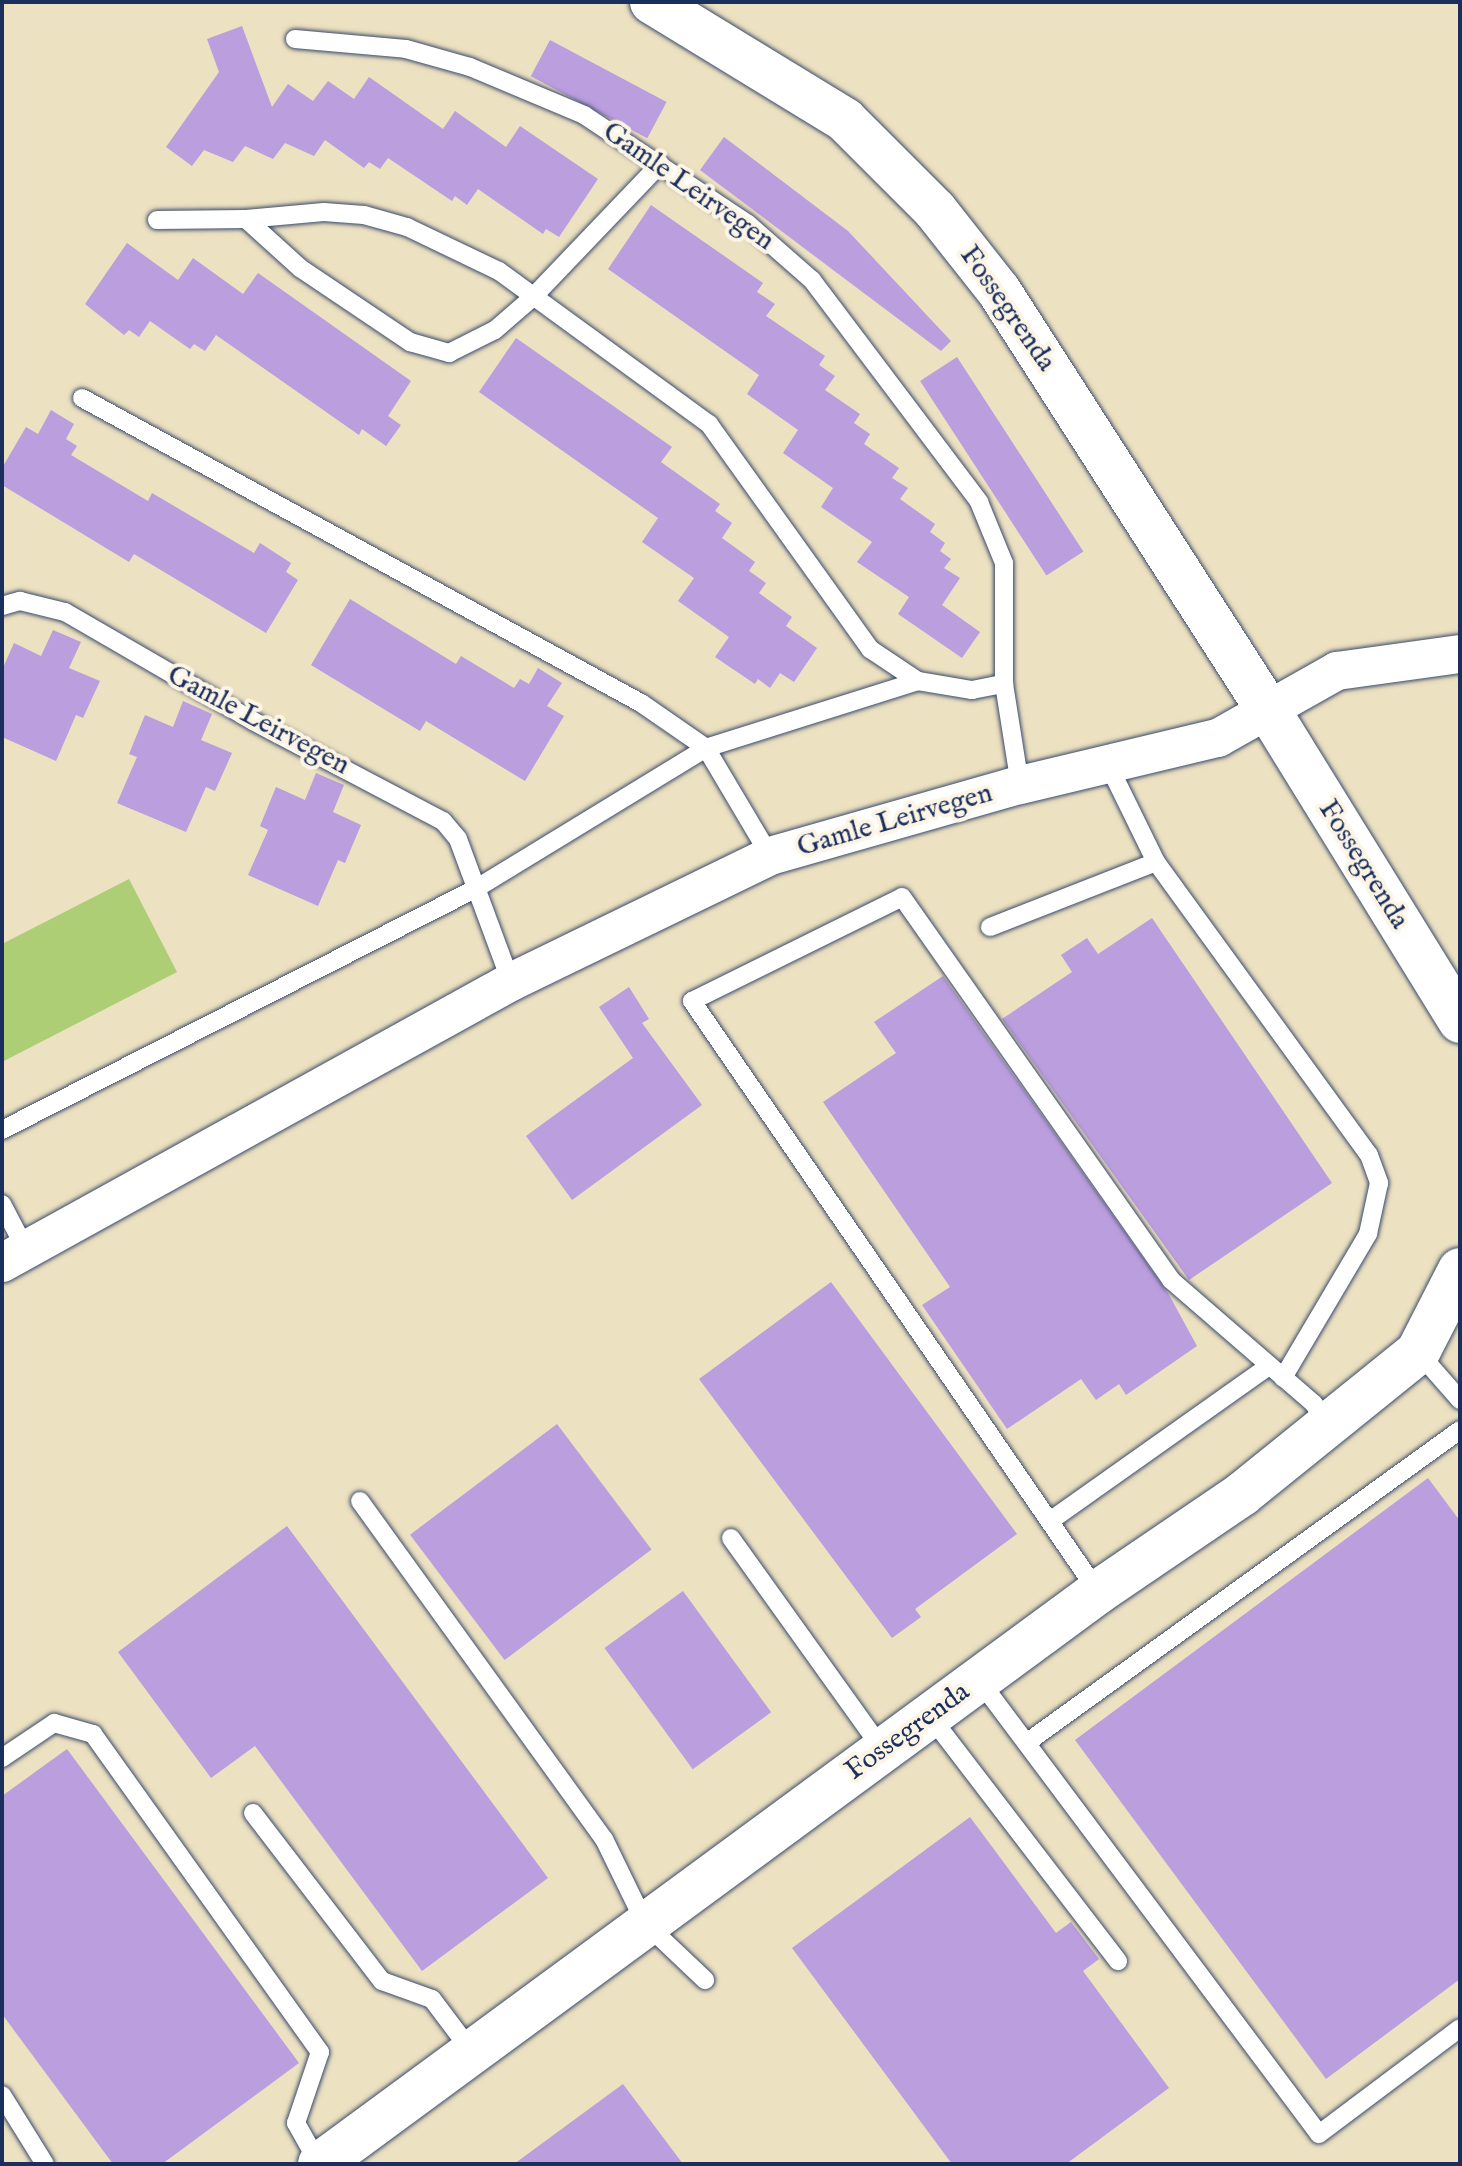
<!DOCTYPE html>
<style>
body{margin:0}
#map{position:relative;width:1462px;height:2166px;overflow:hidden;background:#ece1c0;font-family:"IM FELL English",serif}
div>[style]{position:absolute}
.green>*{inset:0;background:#aece75}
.building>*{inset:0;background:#ba9edd;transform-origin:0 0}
.roads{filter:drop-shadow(0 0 2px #3a4a6d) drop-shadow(0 0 2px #3a4a6d)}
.service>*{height:18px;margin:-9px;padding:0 9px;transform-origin:9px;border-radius:9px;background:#fff}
.minor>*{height:38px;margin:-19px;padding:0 19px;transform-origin:19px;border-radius:19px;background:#fff}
.tertiary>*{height:44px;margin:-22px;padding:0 22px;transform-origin:22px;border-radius:22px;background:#fff}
span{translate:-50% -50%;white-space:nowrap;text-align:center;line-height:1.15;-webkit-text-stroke:8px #fcf5e5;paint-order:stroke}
.street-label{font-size:28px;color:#1b2f5e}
.frame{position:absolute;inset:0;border:4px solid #1b2f5e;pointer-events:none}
</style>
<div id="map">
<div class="green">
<i style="clip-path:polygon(129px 879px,177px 972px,2px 1062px,2px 944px)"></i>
</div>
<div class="building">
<i style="clip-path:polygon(242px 26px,272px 107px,288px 84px,313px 101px,328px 81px,354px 99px,369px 77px,443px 129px,455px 111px,506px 147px,520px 126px,598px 179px,559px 237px,546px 229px,543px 234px,478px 189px,467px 205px,455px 196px,452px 201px,388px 158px,380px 169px,369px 162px,364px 168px,325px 140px,314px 156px,285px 143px,273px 159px,245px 146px,233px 162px,204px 150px,192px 166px,166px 147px,219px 72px,207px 39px)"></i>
<i style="left:550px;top:40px;width:132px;height:41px;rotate:28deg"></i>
<i style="clip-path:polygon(724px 137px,848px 231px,951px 341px,941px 351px,700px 170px)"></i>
<i style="clip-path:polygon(651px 205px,763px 283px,757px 292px,775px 304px,766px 316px,825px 356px,819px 365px,835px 376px,825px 390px,860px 414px,854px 423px,870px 434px,864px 444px,899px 468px,892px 478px,908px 488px,900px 499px,935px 524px,930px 532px,945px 543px,940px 551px,951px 559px,944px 568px,960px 578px,942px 605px,980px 632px,962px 658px,898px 614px,909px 597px,857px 562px,872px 542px,821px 507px,833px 488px,783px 453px,798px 430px,747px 394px,759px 375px,608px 269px)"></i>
<i style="clip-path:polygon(127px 243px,178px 280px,193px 258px,243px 294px,258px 273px,411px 381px,388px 416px,401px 425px,386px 446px,362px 429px,359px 435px,216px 335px,205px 351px,194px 344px,190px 349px,150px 321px,139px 337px,129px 330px,124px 335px,85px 304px)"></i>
<i style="clip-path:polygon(516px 338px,672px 447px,661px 462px,720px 504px,715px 511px,732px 523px,722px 538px,755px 562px,749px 571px,766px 583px,759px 593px,792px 617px,786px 626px,817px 648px,794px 682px,780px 673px,770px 688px,758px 679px,755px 684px,715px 657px,729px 637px,678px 601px,694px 578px,642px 542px,658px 518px,479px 392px)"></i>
<i style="left:957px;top:357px;width:232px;height:44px;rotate:57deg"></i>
<i style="clip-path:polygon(51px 410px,74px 424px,66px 439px,77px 446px,71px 455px,148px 501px,152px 493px,254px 553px,260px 543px,291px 563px,286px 572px,298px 580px,266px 633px,134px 554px,129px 562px,2px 485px,2px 468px,26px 427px,38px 434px)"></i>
<i style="clip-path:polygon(350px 599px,456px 664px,461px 656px,514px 688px,520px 679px,529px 684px,538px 668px,562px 683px,547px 706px,564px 716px,525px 781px,426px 721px,420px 731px,311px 665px)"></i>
<i style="clip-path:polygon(53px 630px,81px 642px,69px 668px,100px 681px,83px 718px,76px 715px,56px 761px,2px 737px,2px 670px,14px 643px,41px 656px)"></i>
<i style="clip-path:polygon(183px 701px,212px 714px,201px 740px,232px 753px,215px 791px,206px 787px,186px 832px,117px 803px,137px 757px,129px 754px,145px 715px,173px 727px)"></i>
<i style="clip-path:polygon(316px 773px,344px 785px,333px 812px,361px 825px,345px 863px,338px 860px,318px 906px,248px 875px,268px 830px,260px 826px,276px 787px,305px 800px)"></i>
<i style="clip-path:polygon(1152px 918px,1332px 1183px,1189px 1280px,1002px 1019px,1072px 972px,1061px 955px,1087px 938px,1098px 954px)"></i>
<i style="clip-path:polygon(943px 976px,1168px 1293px,1197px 1346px,1126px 1395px,1119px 1384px,1096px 1400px,1081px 1379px,1007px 1429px,922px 1305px,950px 1287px,823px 1102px,896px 1053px,874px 1022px)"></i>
<i style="clip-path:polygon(629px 987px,649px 1019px,642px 1023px,702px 1105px,572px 1200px,526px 1136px,633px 1058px,599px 1007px)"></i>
<i style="clip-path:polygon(831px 1282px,1017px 1534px,915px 1609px,921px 1617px,892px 1638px,699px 1379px)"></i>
<i style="left:557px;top:1424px;width:157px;height:184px;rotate:53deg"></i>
<i style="clip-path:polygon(1428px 1478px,1460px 1521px,1460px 1979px,1326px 2079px,1075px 1740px)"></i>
<i style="clip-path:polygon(287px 1526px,548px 1878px,422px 1971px,255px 1746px,211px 1778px,118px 1652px)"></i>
<i style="left:683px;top:1591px;width:150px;height:97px;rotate:54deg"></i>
<i style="clip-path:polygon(67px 1749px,299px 2063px,162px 2164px,113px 2164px,2px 2014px,2px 1796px)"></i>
<i style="clip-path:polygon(970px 1817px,1056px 1933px,1071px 1922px,1099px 1959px,1083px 1971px,1169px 2088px,1066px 2164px,952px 2164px,792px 1948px)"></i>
<i style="clip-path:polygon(623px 2084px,683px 2164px,514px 2164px)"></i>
</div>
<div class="roads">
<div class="service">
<i style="left:295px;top:39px;width:111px;rotate:5.1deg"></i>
<i style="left:406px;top:49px;width:66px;rotate:15.7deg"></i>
<i style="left:470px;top:67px;width:124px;rotate:22.8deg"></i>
<i style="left:584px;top:115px;width:197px;rotate:33.6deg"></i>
<i style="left:748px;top:224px;width:85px;rotate:41.2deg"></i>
<i style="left:812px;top:280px;width:278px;rotate:53deg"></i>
<i style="left:979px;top:502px;width:66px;rotate:67.7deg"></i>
<i style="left:1004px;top:563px;width:121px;rotate:90deg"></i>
<i style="left:1004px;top:684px;width:102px;rotate:81deg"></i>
<i style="left:246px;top:219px;width:78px;rotate:-5.1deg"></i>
<i style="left:324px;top:212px;width:40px;rotate:4.3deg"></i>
<i style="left:364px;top:215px;width:45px;rotate:15.6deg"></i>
<i style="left:407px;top:227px;width:102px;rotate:25.6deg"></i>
<i style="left:499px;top:271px;width:260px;rotate:36.1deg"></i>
<i style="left:709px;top:424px;width:277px;rotate:54.4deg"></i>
<i style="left:870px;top:649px;width:58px;rotate:33.7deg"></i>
<i style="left:918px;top:681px;width:55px;rotate:9.5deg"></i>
<i style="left:972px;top:690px;width:33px;rotate:-11deg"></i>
<i style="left:157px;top:220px;width:89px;rotate:-0.6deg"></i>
<i style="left:246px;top:219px;width:73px;rotate:42.2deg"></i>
<i style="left:300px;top:268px;width:133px;rotate:33.9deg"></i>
<i style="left:410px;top:342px;width:41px;rotate:15.8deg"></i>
<i style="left:449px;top:353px;width:51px;rotate:-26.6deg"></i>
<i style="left:495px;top:330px;width:50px;rotate:-41deg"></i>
<i style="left:533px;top:297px;width:184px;rotate:-46.3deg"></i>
<i style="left:82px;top:398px;width:637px;rotate:28.62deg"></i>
<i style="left:641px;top:703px;width:79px;rotate:34.7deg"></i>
<i style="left:706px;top:748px;width:126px;rotate:59.3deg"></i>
<i style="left:2px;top:606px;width:19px;rotate:-16deg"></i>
<i style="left:20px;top:601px;width:46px;rotate:13.7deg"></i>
<i style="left:65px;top:612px;width:217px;rotate:30.1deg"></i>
<i style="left:253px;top:721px;width:215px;rotate:27.8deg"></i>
<i style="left:443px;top:821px;width:23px;rotate:50deg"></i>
<i style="left:458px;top:839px;width:153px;rotate:69.7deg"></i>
<i style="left:1108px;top:764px;width:109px;rotate:63.9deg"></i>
<i style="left:1156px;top:862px;width:362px;rotate:54deg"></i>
<i style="left:1369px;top:1155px;width:30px;rotate:70deg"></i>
<i style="left:1379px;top:1183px;width:52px;rotate:102.2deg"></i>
<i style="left:1368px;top:1234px;width:167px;rotate:120.6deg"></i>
<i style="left:990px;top:927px;width:178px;rotate:-21.4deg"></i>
<i style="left:2px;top:1130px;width:533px;rotate:-27deg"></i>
<i style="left:477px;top:888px;width:268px;rotate:-31.4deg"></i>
<i style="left:706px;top:748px;width:222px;rotate:-17.5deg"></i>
<i style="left:2px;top:1204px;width:52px;rotate:62.4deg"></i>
<i style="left:1418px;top:1352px;width:64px;rotate:48.8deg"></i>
<i style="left:360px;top:1501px;width:417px;rotate:54.2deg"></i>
<i style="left:604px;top:1839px;width:93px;rotate:64deg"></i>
<i style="left:645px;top:1923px;width:83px;rotate:43.5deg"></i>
<i style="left:1050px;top:1521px;width:268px;rotate:-35.3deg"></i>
<i style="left:731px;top:1538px;width:261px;rotate:54.4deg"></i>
<i style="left:1098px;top:1592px;width:717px;rotate:-124.49deg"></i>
<i style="left:692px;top:1001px;width:234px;rotate:-26.3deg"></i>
<i style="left:902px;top:897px;width:468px;rotate:54.9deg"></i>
<i style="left:1171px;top:1280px;width:189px;rotate:40.9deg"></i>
<i style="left:1314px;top:1404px;width:26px;rotate:58deg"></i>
<i style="left:979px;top:1680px;width:567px;rotate:53.17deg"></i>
<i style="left:1319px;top:2134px;width:176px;rotate:-36.9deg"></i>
<i style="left:930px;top:1716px;width:309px;rotate:52.5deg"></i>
<i style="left:1029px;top:1741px;width:531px;rotate:-35.81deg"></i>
<i style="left:2px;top:1758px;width:63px;rotate:-33.9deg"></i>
<i style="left:54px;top:1723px;width:41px;rotate:15.8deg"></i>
<i style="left:93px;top:1734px;width:391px;rotate:54.5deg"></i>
<i style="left:320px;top:2052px;width:75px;rotate:108.7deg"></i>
<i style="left:296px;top:2123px;width:47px;rotate:60.7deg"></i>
<i style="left:253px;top:1813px;width:212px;rotate:52.5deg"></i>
<i style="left:382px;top:1981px;width:53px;rotate:19.8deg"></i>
<i style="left:432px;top:1999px;width:66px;rotate:53deg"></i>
<i style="left:2px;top:2095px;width:81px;rotate:58.1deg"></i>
</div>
<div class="minor">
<i style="left:2px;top:1263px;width:581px;rotate:-28.9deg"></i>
<i style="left:511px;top:982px;width:288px;rotate:-25.9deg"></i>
<i style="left:770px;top:856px;width:260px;rotate:-15.9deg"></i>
<i style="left:1020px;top:785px;width:204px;rotate:-13.4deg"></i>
<i style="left:1218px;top:738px;width:137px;rotate:-29.4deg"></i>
<i style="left:1337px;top:671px;width:124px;rotate:-7.9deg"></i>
</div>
<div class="tertiary">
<i style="left:652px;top:2px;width:226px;rotate:31.4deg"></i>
<i style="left:845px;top:120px;width:127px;rotate:45deg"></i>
<i style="left:935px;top:210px;width:103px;rotate:51.7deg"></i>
<i style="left:999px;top:291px;width:496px;rotate:57.3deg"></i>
<i style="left:1267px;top:708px;width:368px;rotate:58.3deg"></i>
<i style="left:320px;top:2164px;width:966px;rotate:-36.32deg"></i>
<i style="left:1098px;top:1592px;width:174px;rotate:-34.2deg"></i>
<i style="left:1242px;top:1494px;width:226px;rotate:-38.9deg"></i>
<i style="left:1418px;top:1352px;width:92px;rotate:-62.9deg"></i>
</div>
</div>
<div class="street-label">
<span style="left:688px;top:187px;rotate:35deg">Gamle Leirvegen</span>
<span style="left:1007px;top:309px;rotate:55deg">Fossegrenda</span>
<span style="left:258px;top:721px;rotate:28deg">Gamle Leirvegen</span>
<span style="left:895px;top:821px;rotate:-16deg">Gamle Leirvegen</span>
<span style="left:1363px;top:865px;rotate:58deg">Fossegrenda</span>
<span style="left:908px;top:1732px;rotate:-36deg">Fossegrenda</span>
</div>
<div class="frame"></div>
</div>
